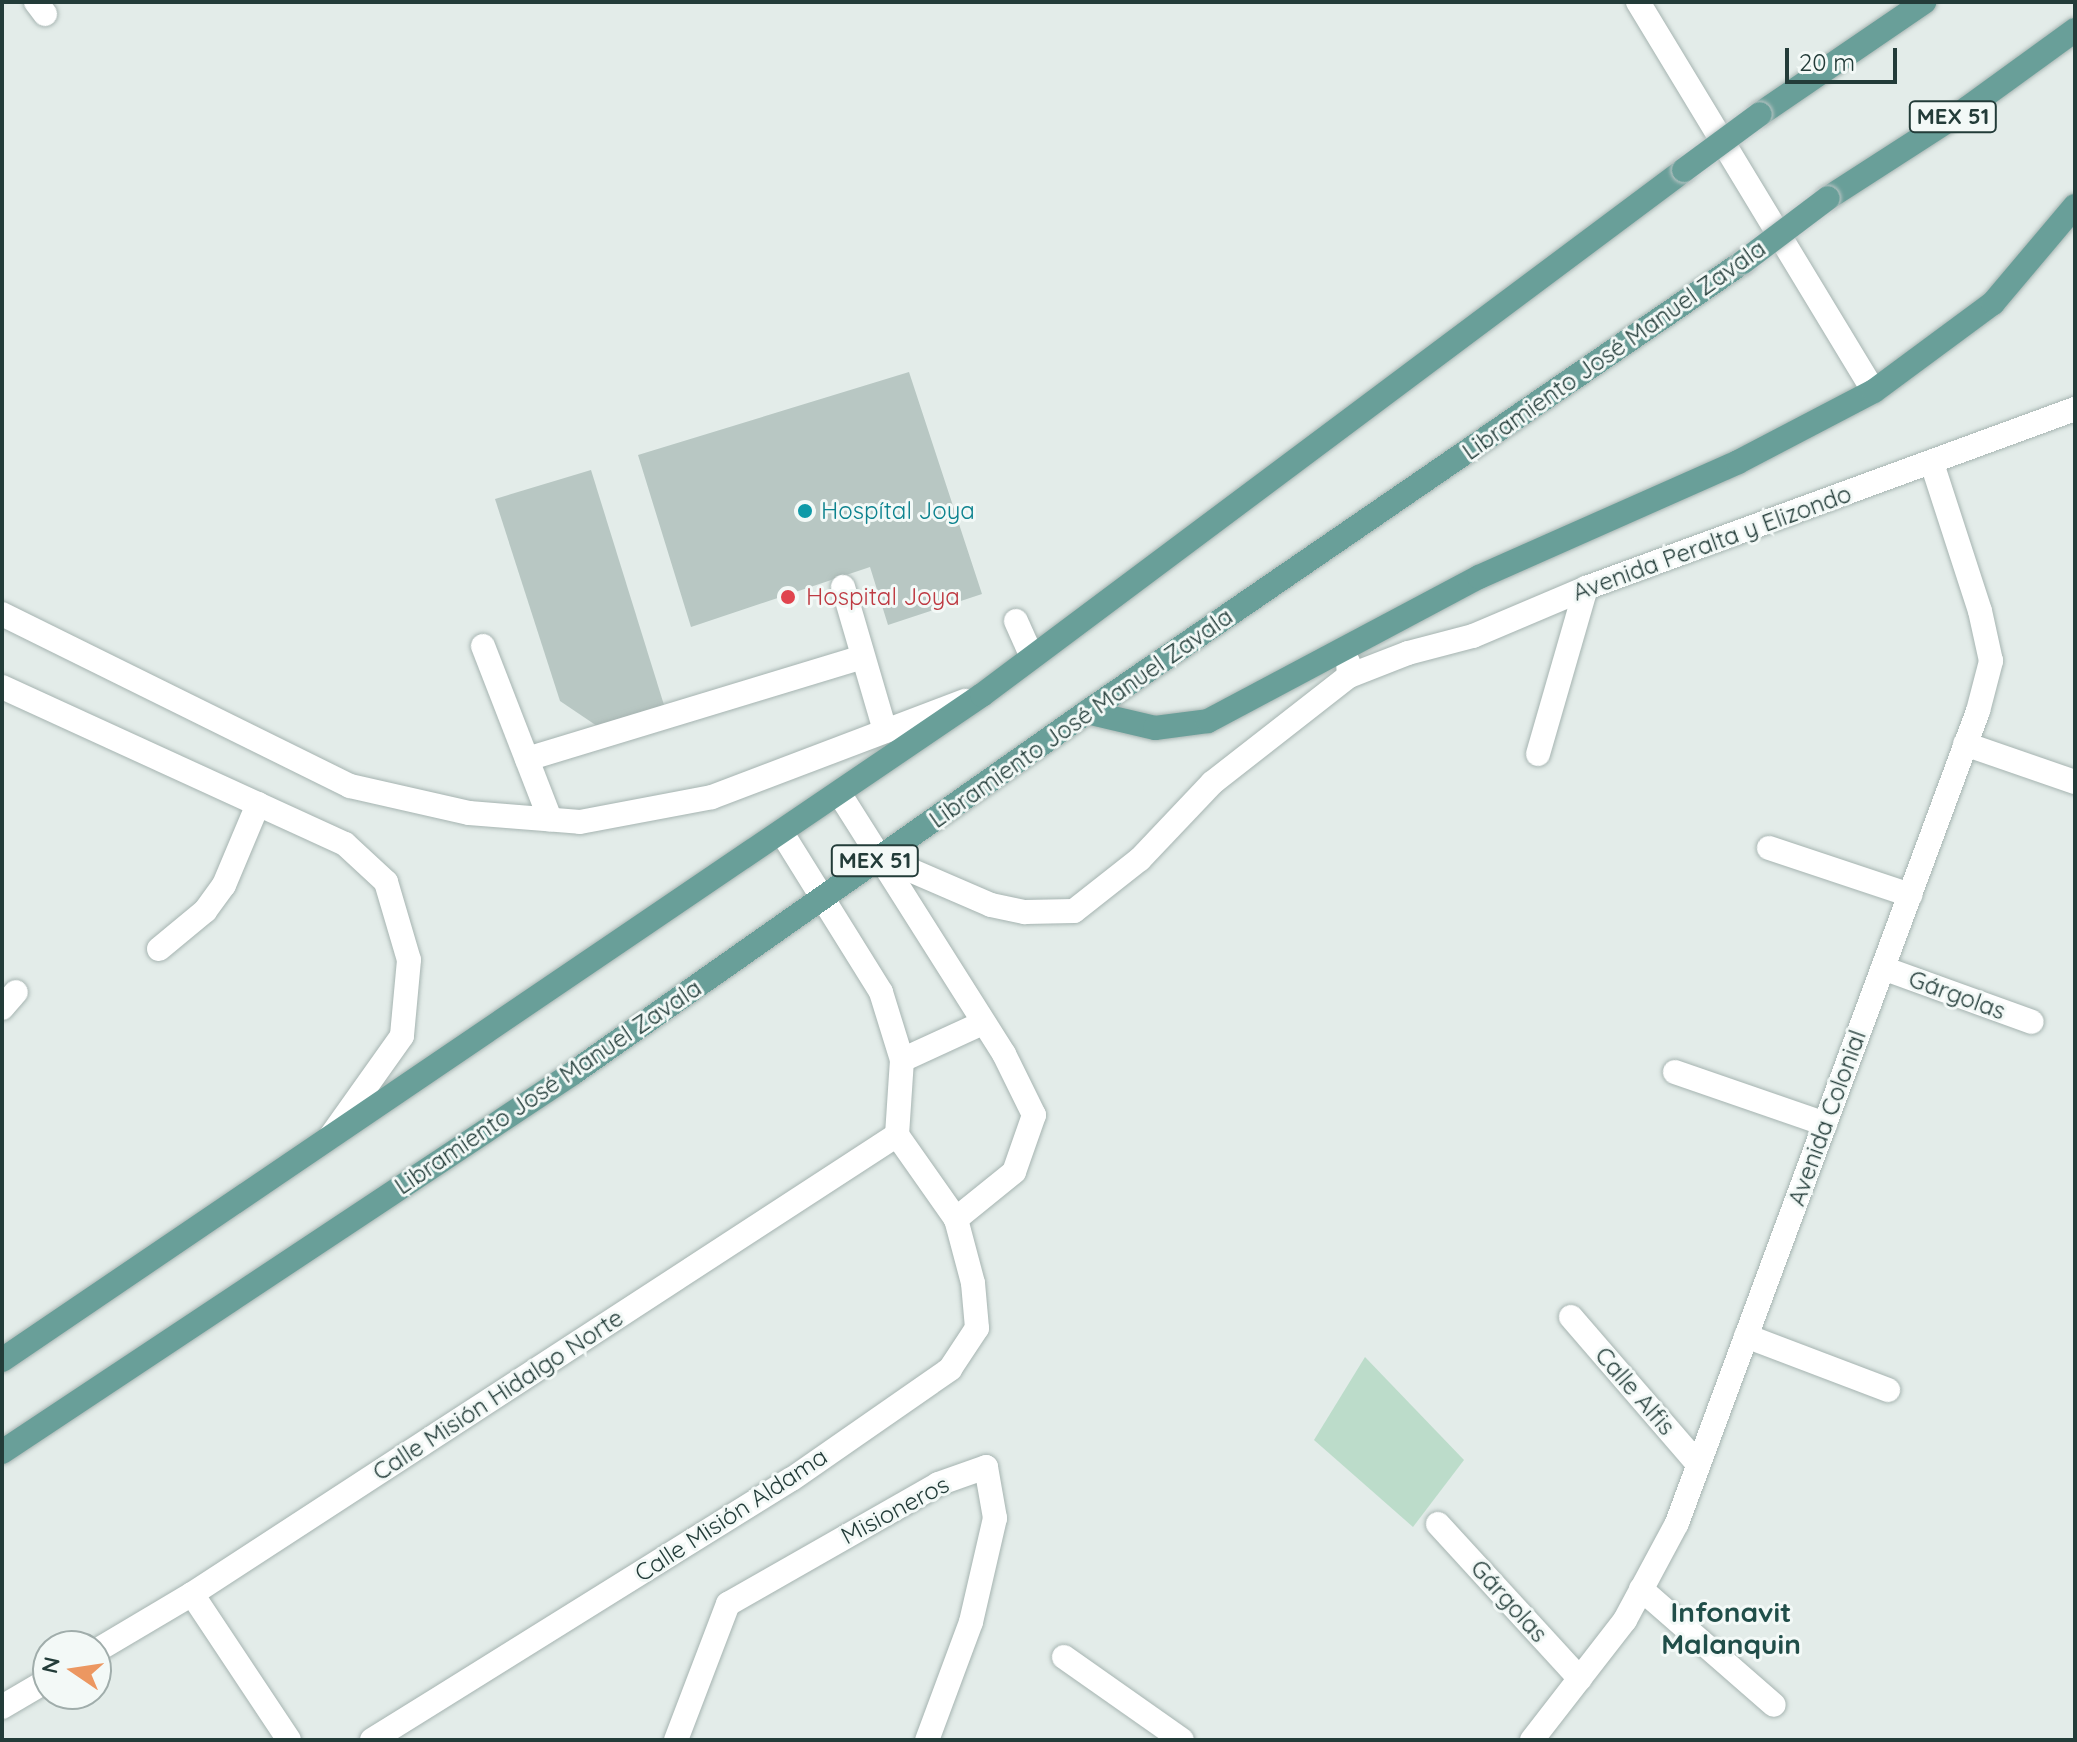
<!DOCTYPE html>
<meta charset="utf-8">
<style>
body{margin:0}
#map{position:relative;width:2077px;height:1742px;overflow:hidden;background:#e3ece9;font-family:Quicksand,sans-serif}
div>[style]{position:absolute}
.green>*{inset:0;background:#bcdcca}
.building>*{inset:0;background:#b8c7c3}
.roads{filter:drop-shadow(0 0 2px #a6b4b1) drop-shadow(0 0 2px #a6b4b1)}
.minor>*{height:24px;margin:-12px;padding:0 12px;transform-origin:12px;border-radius:12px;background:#fff}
.major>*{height:24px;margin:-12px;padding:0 12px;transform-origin:12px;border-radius:12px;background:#699f99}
.bridges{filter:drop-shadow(0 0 2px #c1c8c8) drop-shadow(0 0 2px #c1c8c8)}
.major-bridge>*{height:24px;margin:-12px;padding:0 12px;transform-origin:12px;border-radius:12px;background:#699f99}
.dots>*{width:22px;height:22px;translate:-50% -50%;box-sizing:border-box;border:4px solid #f3f9f7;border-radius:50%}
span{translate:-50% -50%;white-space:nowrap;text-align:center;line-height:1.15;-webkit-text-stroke:6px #f3f9f7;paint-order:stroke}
.shield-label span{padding:2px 6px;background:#f3f9f7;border:2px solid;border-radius:6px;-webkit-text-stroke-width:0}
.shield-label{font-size:22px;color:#233c39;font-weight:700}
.street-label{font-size:24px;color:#233c39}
.culture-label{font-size:24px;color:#0d838f}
.left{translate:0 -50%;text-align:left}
.health-label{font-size:24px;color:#be3a42}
.quarter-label{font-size:28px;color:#204e49;font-weight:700}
.frame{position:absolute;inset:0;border:4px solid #233c39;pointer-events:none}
.north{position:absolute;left:32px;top:1630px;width:80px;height:80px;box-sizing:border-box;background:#f3f9f7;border:2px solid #a0adab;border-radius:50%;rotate:283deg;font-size:22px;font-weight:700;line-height:32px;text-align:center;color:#233c39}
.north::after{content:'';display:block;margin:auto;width:28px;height:36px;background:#ec9761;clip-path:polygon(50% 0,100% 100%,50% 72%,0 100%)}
.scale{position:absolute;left:1785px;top:48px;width:112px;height:36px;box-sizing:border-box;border:4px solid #233c39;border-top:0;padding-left:10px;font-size:24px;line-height:28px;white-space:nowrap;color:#233c39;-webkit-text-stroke:6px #f3f9f7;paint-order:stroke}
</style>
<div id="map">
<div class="green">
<i style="clip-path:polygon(1365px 1357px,1464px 1460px,1413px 1527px,1314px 1440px)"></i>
</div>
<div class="building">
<i style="clip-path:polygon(909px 372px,982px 594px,888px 625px,870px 567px,691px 627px,638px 455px)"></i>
<i style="clip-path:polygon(591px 470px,664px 705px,597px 726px,560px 701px,495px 499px)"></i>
</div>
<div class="roads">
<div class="minor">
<i style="left:36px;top:2px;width:15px;rotate:53deg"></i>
<i style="left:1638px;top:2px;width:455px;rotate:58.8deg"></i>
<i style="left:843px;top:587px;width:150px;rotate:73.7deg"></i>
<i style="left:2px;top:614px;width:388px;rotate:26.3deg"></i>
<i style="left:350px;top:786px;width:122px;rotate:12.8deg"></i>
<i style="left:469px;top:813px;width:111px;rotate:4.6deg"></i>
<i style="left:580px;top:822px;width:134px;rotate:-10.7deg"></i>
<i style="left:712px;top:797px;width:271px;rotate:-20.8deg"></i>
<i style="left:1016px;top:621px;width:39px;rotate:66deg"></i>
<i style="left:483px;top:646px;width:186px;rotate:68.8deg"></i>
<i style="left:1349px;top:676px;width:63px;rotate:-21.3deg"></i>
<i style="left:1408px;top:653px;width:67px;rotate:-14.7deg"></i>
<i style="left:1473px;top:636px;width:123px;rotate:-23deg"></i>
<i style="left:1586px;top:588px;width:521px;rotate:-20.11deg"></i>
<i style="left:2px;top:687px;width:377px;rotate:24.6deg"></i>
<i style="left:345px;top:844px;width:56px;rotate:42.8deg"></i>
<i style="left:386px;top:882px;width:81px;rotate:73.6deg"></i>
<i style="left:409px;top:960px;width:76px;rotate:95.3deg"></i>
<i style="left:402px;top:1036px;width:123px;rotate:125.4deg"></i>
<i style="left:1965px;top:744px;width:116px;rotate:19.1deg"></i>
<i style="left:1538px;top:754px;width:173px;rotate:-73.9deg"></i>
<i style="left:527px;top:759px;width:350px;rotate:-16.9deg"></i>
<i style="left:839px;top:793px;width:309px;rotate:57.7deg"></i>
<i style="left:1004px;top:1054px;width:68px;rotate:63.8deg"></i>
<i style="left:1034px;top:1115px;width:60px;rotate:109.3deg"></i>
<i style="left:1014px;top:1172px;width:75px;rotate:141deg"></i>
<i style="left:1769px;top:848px;width:149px;rotate:18.4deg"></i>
<i style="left:880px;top:857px;width:121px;rotate:23.4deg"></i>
<i style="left:991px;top:905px;width:35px;rotate:12deg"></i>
<i style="left:1025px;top:912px;width:49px;rotate:-1.2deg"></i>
<i style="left:1074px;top:911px;width:84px;rotate:-38.2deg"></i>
<i style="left:1140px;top:859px;width:105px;rotate:-46.5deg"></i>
<i style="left:1212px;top:783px;width:174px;rotate:-38deg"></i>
<i style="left:1349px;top:676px;width:14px;rotate:-94deg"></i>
<i style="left:159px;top:949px;width:60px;rotate:-39.6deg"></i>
<i style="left:205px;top:911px;width:32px;rotate:-54deg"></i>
<i style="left:224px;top:885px;width:88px;rotate:-67.2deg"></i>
<i style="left:1883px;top:968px;width:158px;rotate:19.9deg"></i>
<i style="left:2px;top:1008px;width:21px;rotate:-49deg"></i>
<i style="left:902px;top:1060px;width:89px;rotate:-24.6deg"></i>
<i style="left:1675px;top:1072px;width:159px;rotate:19.1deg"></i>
<i style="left:1571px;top:1317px;width:194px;rotate:49.2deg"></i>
<i style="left:1746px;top:1336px;width:152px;rotate:20.8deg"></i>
<i style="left:1438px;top:1524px;width:210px;rotate:47.5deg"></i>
<i style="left:1641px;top:1589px;width:176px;rotate:41.1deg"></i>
<i style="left:192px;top:1594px;width:175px;rotate:56.4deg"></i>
<i style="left:96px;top:1651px;width:112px;rotate:-30.7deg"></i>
<i style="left:192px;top:1594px;width:841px;rotate:-33.07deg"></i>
<i style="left:1064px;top:1657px;width:144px;rotate:35.1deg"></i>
<i style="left:2px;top:1707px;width:53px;rotate:-30.4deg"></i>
<i style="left:372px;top:1740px;width:494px;rotate:-31.9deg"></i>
<i style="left:792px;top:1479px;width:193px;rotate:-34.8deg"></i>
<i style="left:950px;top:1369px;width:49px;rotate:-56.6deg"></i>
<i style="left:977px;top:1328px;width:45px;rotate:-95.1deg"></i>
<i style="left:973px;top:1283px;width:66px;rotate:-104.9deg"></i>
<i style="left:956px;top:1219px;width:103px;rotate:-125.1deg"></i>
<i style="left:897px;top:1135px;width:75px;rotate:-86.2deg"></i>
<i style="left:902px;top:1060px;width:71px;rotate:-107.2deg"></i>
<i style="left:881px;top:992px;width:187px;rotate:-121.9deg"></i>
<i style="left:676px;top:1740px;width:146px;rotate:-69.1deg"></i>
<i style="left:728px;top:1604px;width:242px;rotate:-29.7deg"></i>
<i style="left:938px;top:1484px;width:51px;rotate:-19.5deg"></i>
<i style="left:986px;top:1467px;width:52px;rotate:80deg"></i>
<i style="left:995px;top:1518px;width:107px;rotate:103deg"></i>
<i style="left:971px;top:1622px;width:126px;rotate:110.4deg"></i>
<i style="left:1532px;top:1740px;width:152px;rotate:-52.2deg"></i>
<i style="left:1625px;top:1620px;width:110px;rotate:-61.8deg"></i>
<i style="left:1677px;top:1523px;width:866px;rotate:-69.66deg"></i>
<i style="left:1978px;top:711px;width:52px;rotate:-75.4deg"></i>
<i style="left:1991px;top:661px;width:51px;rotate:-102.4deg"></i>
<i style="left:1980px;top:611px;width:156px;rotate:-108deg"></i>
</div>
<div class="major">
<i style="left:1760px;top:114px;width:199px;rotate:-34.3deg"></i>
<i style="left:1828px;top:198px;width:168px;rotate:-32.8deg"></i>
<i style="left:1969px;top:107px;width:131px;rotate:-36deg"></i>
<i style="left:1087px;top:712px;width:70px;rotate:13.2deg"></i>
<i style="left:1155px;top:728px;width:53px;rotate:-7.5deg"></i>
<i style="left:1208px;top:721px;width:307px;rotate:-28deg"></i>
<i style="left:1479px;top:577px;width:283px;rotate:-23.9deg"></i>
<i style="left:1738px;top:462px;width:153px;rotate:-27.6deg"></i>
<i style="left:1874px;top:391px;width:148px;rotate:-36.5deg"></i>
<i style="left:1993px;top:303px;width:127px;rotate:-49.8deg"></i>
<i style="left:2px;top:1360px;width:1184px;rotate:-34.16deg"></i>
<i style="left:982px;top:695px;width:877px;rotate:-36.79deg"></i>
<i style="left:2px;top:1452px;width:685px;rotate:-33.57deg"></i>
<i style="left:573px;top:1073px;width:628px;rotate:-35.08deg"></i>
<i style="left:1087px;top:712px;width:796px;rotate:-34.45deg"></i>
</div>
</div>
<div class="bridges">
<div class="major-bridge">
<i style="left:1684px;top:170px;width:94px;rotate:-36.4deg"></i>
<i style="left:1743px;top:262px;width:106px;rotate:-37deg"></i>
</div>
</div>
<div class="dots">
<i style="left:805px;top:511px;background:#0f9aa8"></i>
<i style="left:788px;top:597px;background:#e0444e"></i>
</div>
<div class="shield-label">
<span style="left:1953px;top:117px">MEX 51</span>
<span style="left:875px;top:861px">MEX 51</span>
</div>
<div class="street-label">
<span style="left:1614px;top:350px;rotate:-35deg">Libramiento José Manuel Zavala</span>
<span style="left:1712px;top:543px;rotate:-20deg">Avenida Peralta y Elizondo</span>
<span style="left:1081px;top:718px;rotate:-35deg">Libramiento José Manuel Zavala</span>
<span style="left:1957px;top:995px;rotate:20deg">Gárgolas</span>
<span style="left:548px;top:1087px;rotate:-34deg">Libramiento José Manuel Zavala</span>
<span style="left:1827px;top:1118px;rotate:-70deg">Avenida Colonial</span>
<span style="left:1635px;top:1391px;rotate:49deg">Calle Alfis</span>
<span style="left:498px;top:1395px;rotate:-33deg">Calle Misión Hidalgo Norte</span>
<span style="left:895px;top:1510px;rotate:-28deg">Misioneros</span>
<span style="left:731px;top:1515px;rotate:-33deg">Calle Misión Aldama</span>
<span style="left:1509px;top:1601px;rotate:48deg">Gárgolas</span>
</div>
<div class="culture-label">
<span class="left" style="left:821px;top:511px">Hospítal Joya</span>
</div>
<div class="health-label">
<span class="left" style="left:806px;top:597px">Hospital Joya</span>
</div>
<div class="quarter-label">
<span style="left:1731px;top:1628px">Infonavit<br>Malanquin</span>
</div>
<div class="frame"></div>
<div class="north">N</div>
<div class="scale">20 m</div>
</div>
